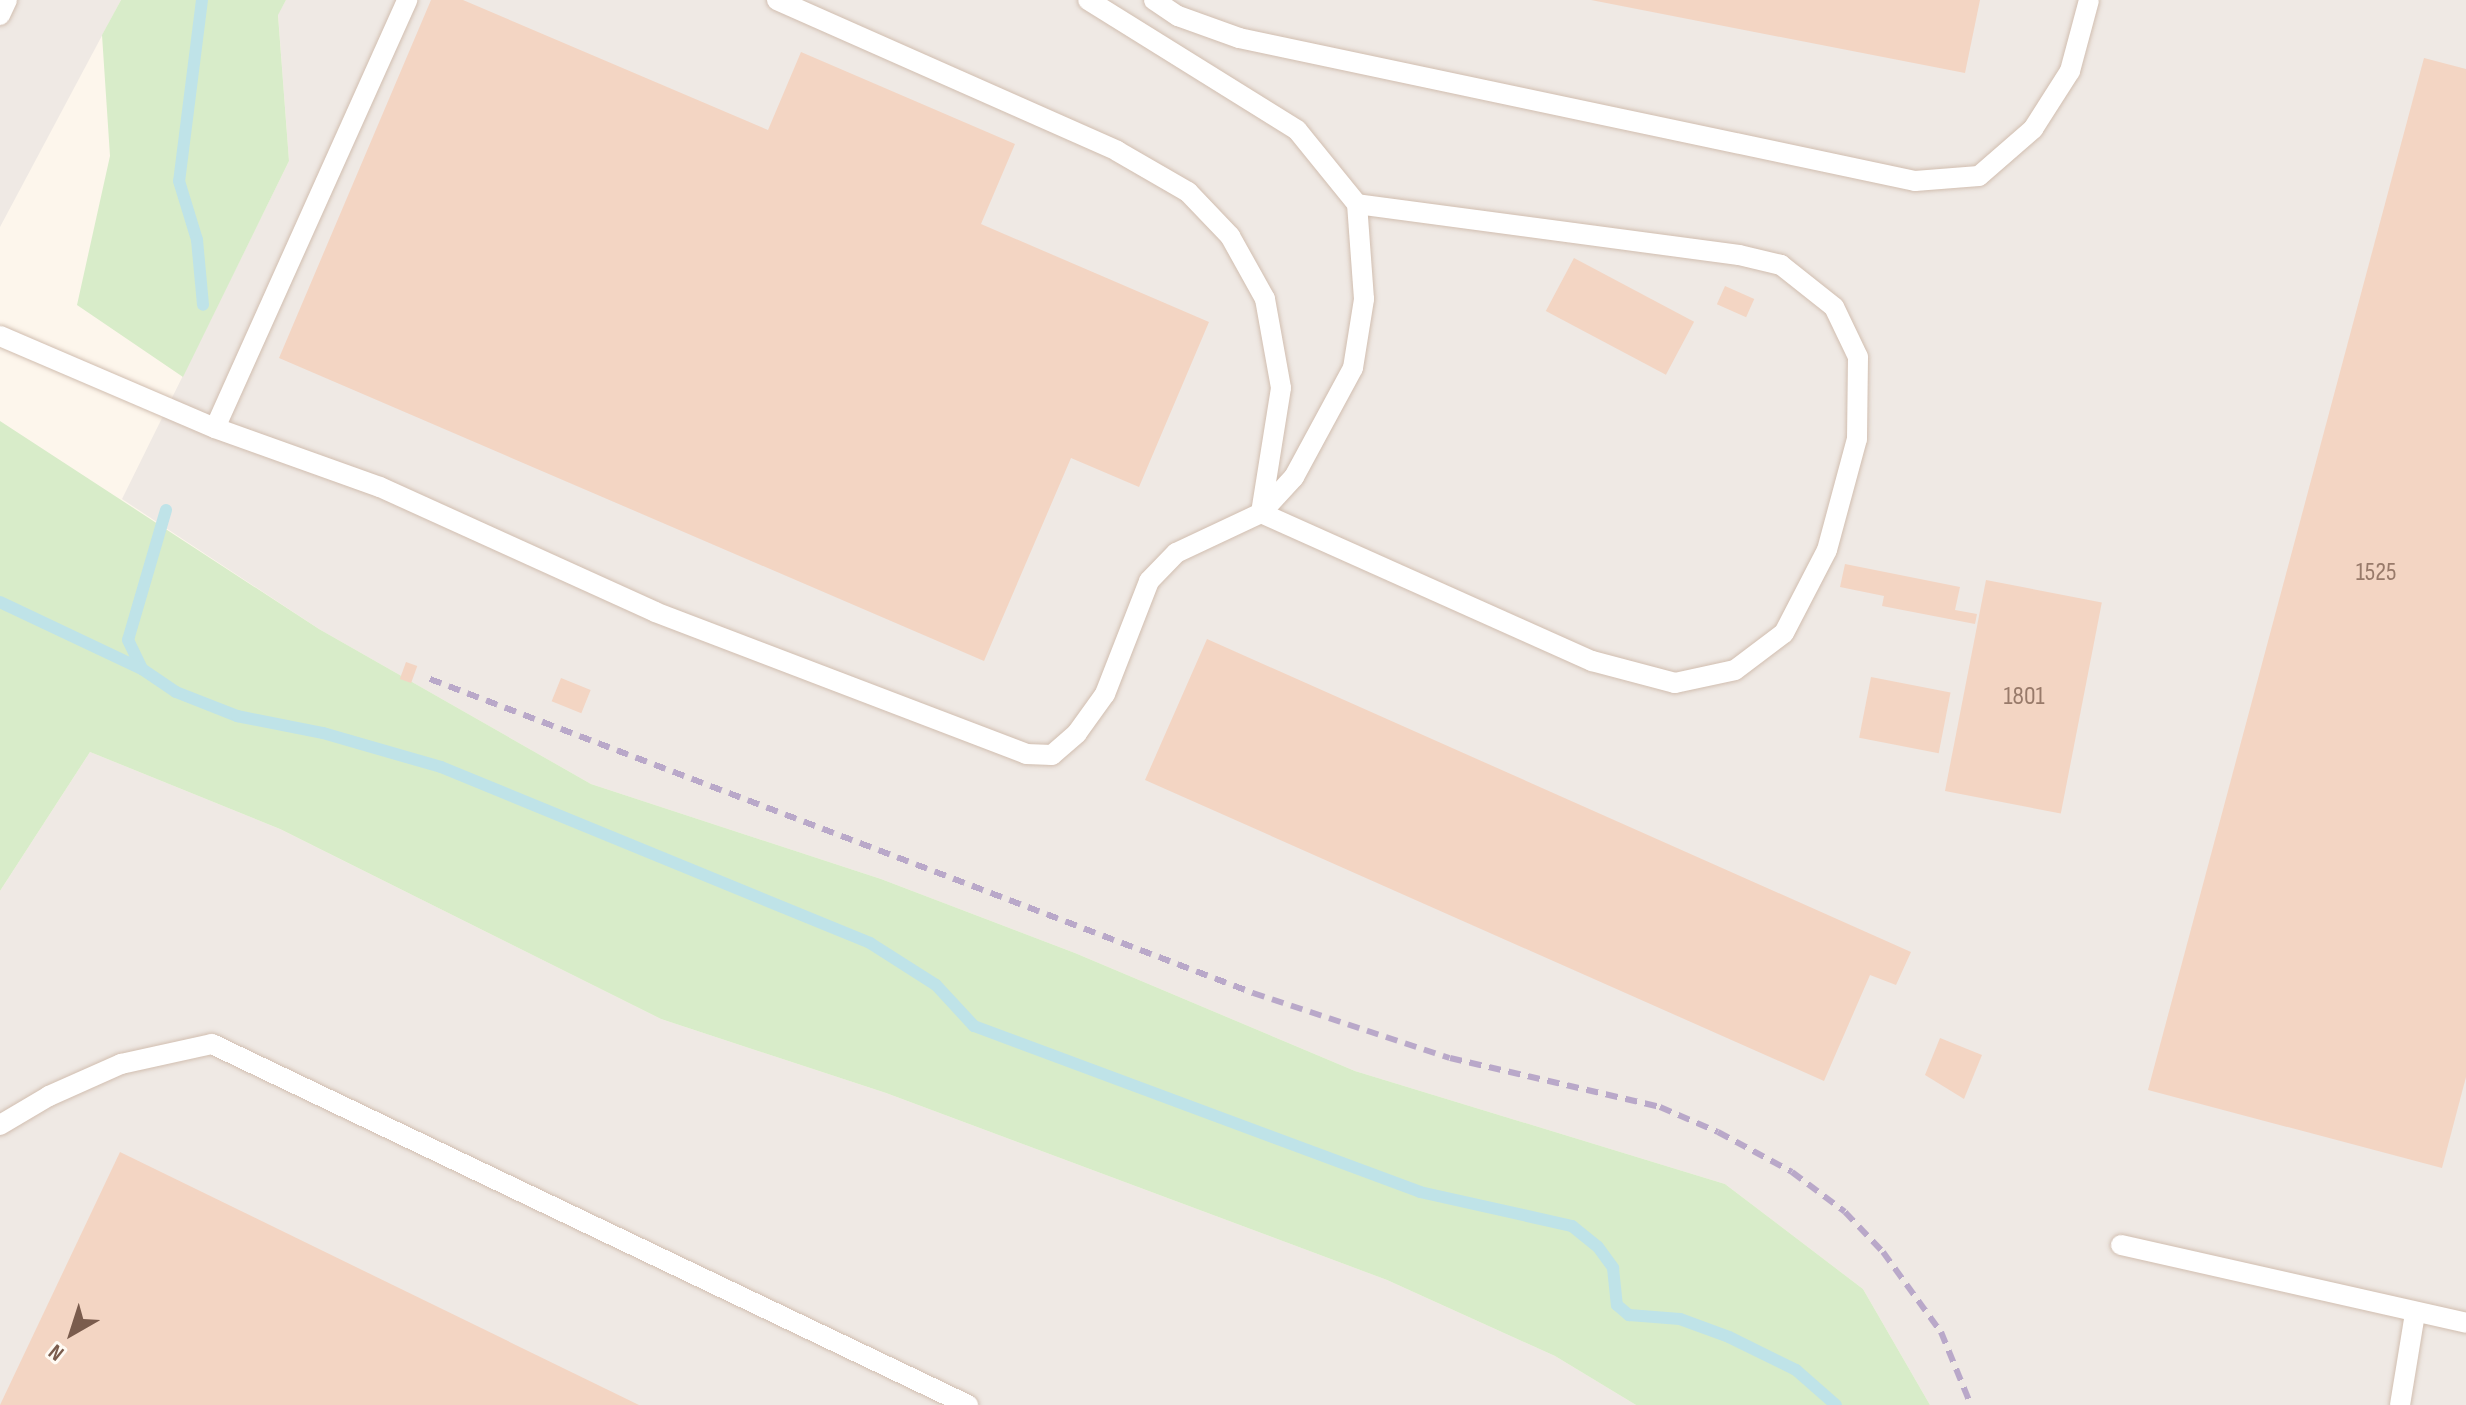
<!DOCTYPE html>
<style>
body{margin:0}
#map{position:relative;width:2466px;height:1405px;overflow:hidden;background:#fdf6ec;font-family:"Sofia Sans Condensed",sans-serif}
div>[style]{position:absolute}
.industrial>*{inset:0;background:#efe9e4}
.green>*{inset:0;background:#d8ecc9}
.stream>*{height:12px;margin:-6px;padding:0 6px;transform-origin:6px;border-radius:6px;background:#bfe3e8}
.building>*{inset:0;background:#f3d5c3;transform-origin:0 0}
.roads{filter:drop-shadow(0 0 2px #d1beb0) drop-shadow(0 0 2px #d1beb0)}
.lane>*{height:20px;margin:-10px;padding:0 10px;transform-origin:10px;border-radius:10px;background:#fff}
.rail>*{height:6px;margin-top:-3px;transform-origin:0;background:repeating-linear-gradient(90deg,#b9a8c9 0 12px,transparent 0 20px)}
span{translate:-50% -50%;white-space:nowrap;text-align:center;line-height:1.15;-webkit-text-stroke:8px #fffaf3;paint-order:stroke}
.number-label{font-size:26px;color:#987a6a}
.number-label span{-webkit-text-stroke-width:0}
.north{position:absolute;left:32px;top:1293px;width:80px;height:80px;-webkit-text-stroke:6px #fffaf3;paint-order:stroke;rotate:219deg;font-size:22px;font-weight:700;line-height:32px;text-align:center;color:#7a5c4d}
.north::after{content:'';display:block;margin:auto;width:28px;height:36px;background:#7a5c4d;clip-path:polygon(50% 0,100% 100%,50% 72%,0 100%)}
</style>
<div id="map">
<div class="industrial">
<i style="clip-path:polygon(0 0,121px 0,0 227px)"></i>
<i style="clip-path:polygon(286px 0,2466px 0,2466px 1405px,1930px 1405px,1863px 1289px,1725px 1184px,1355px 1071px,1075px 953px,881px 879px,591px 784px,319px 629px,122px 499px,289px 161px,278px 14px)"></i>
<i style="clip-path:polygon(90px 752px,280px 829px,661px 1019px,886px 1093px,1387px 1280px,1555px 1356px,1636px 1405px,0 1405px,0 891px)"></i>
</div>
<div class="green">
<i style="clip-path:polygon(121px 0,286px 0,278px 15px,289px 161px,183px 377px,77px 305px,110px 156px,102px 35px)"></i>
<i style="clip-path:polygon(0 421px,319px 629px,591px 784px,881px 879px,1075px 953px,1355px 1071px,1725px 1184px,1863px 1289px,1930px 1405px,1636px 1405px,1555px 1356px,1387px 1280px,886px 1093px,661px 1019px,280px 829px,90px 752px,0 891px)"></i>
</div>
<div class="stream">
<i style="left:202px;top:0;width:182px;rotate:97.2deg"></i>
<i style="left:179px;top:181px;width:62px;rotate:73deg"></i>
<i style="left:197px;top:240px;width:65px;rotate:84.7deg"></i>
<i style="left:166px;top:510px;width:135px;rotate:106.3deg"></i>
<i style="left:128px;top:640px;width:32px;rotate:64deg"></i>
<i style="left:142px;top:669px;width:41px;rotate:34.1deg"></i>
<i style="left:176px;top:692px;width:66px;rotate:21.5deg"></i>
<i style="left:237px;top:716px;width:88px;rotate:11.2deg"></i>
<i style="left:323px;top:733px;width:123px;rotate:16.1deg"></i>
<i style="left:441px;top:767px;width:464px;rotate:22.3deg"></i>
<i style="left:870px;top:943px;width:78px;rotate:32.5deg"></i>
<i style="left:936px;top:985px;width:56px;rotate:47.2deg"></i>
<i style="left:974px;top:1026px;width:476px;rotate:20.4deg"></i>
<i style="left:1420px;top:1192px;width:156px;rotate:12.6deg"></i>
<i style="left:1572px;top:1226px;width:33px;rotate:39deg"></i>
<i style="left:1598px;top:1247px;width:26px;rotate:54deg"></i>
<i style="left:1613px;top:1268px;width:37px;rotate:84deg"></i>
<i style="left:1617px;top:1305px;width:16px;rotate:40deg"></i>
<i style="left:1629px;top:1315px;width:51px;rotate:4.5deg"></i>
<i style="left:1680px;top:1319px;width:52px;rotate:20.2deg"></i>
<i style="left:1729px;top:1337px;width:75px;rotate:26.2deg"></i>
<i style="left:1796px;top:1370px;width:53px;rotate:41.2deg"></i>
<i style="left:0;top:602px;width:157px;rotate:25.3deg"></i>
</div>
<div class="building">
<i style="clip-path:polygon(431px 0,463px 0,768px 130px,801px 52px,1015px 144px,981px 224px,1209px 322px,1139px 487px,1071px 458px,984px 661px,279px 358px)"></i>
<i style="clip-path:polygon(1591px 0,1980px 0,1965px 73px)"></i>
<i style="clip-path:polygon(2424px 58px,2466px 69px,2466px 1077px,2442px 1168px,2148px 1090px)"></i>
<i style="left:1574px;top:258px;width:136px;height:60px;rotate:28deg"></i>
<i style="left:1725px;top:286px;width:32px;height:20px;rotate:24deg"></i>
<i style="clip-path:polygon(1845px 564px,1960px 587px,1955px 610px,1977px 614px,1975px 624px,1882px 606px,1884px 596px,1840px 587px)"></i>
<i style="left:1986px;top:580px;width:118px;height:215px;rotate:11deg"></i>
<i style="clip-path:polygon(1207px 639px,1911px 952px,1896px 985px,1870px 975px,1824px 1081px,1145px 780px)"></i>
<i style="left:406px;top:662px;width:12px;height:18px;rotate:20deg"></i>
<i style="left:1871px;top:677px;width:81px;height:62px;rotate:11deg"></i>
<i style="left:561px;top:678px;width:32px;height:25px;rotate:22deg"></i>
<i style="clip-path:polygon(1940px 1038px,1982px 1055px,1964px 1099px,1925px 1075px)"></i>
<i style="clip-path:polygon(120px 1152px,639px 1405px,0 1405px)"></i>
</div>
<div class="roads">
<div class="lane">
<i style="left:777px;top:0;width:372px;rotate:23.9deg"></i>
<i style="left:1117px;top:151px;width:82px;rotate:30deg"></i>
<i style="left:1188px;top:192px;width:61px;rotate:46.3deg"></i>
<i style="left:1230px;top:236px;width:72px;rotate:60.9deg"></i>
<i style="left:1265px;top:299px;width:90px;rotate:79.8deg"></i>
<i style="left:1281px;top:388px;width:127px;rotate:99.1deg"></i>
<i style="left:1261px;top:513px;width:363px;rotate:24.1deg"></i>
<i style="left:1592px;top:661px;width:86px;rotate:14.8deg"></i>
<i style="left:1675px;top:683px;width:61px;rotate:-12.2deg"></i>
<i style="left:1735px;top:670px;width:61px;rotate:-37.1deg"></i>
<i style="left:1784px;top:633px;width:93px;rotate:-62.6deg"></i>
<i style="left:1827px;top:550px;width:115px;rotate:-74.9deg"></i>
<i style="left:1857px;top:439px;width:82px;rotate:-89.3deg"></i>
<i style="left:1858px;top:357px;width:55px;rotate:-115.6deg"></i>
<i style="left:1834px;top:307px;width:68px;rotate:-141.6deg"></i>
<i style="left:1781px;top:265px;width:43px;rotate:-166.6deg"></i>
<i style="left:1739px;top:255px;width:385px;rotate:-172.4deg"></i>
<i style="left:1154px;top:0;width:29px;rotate:34deg"></i>
<i style="left:1178px;top:16px;width:65px;rotate:19.8deg"></i>
<i style="left:1239px;top:38px;width:691px;rotate:11.94deg"></i>
<i style="left:1915px;top:181px;width:64px;rotate:-4.5deg"></i>
<i style="left:1979px;top:176px;width:72px;rotate:-41deg"></i>
<i style="left:2033px;top:129px;width:69px;rotate:-57.5deg"></i>
<i style="left:2070px;top:71px;width:73px;rotate:-75deg"></i>
<i style="left:0;top:15px;width:17px;rotate:-65deg"></i>
<i style="left:0;top:336px;width:234px;rotate:23.2deg"></i>
<i style="left:215px;top:428px;width:175px;rotate:19.7deg"></i>
<i style="left:380px;top:487px;width:302px;rotate:24.4deg"></i>
<i style="left:655px;top:612px;width:397px;rotate:20.9deg"></i>
<i style="left:1026px;top:754px;width:26px;rotate:2deg"></i>
<i style="left:1052px;top:755px;width:33px;rotate:-41deg"></i>
<i style="left:1077px;top:733px;width:48px;rotate:-54.3deg"></i>
<i style="left:1105px;top:694px;width:121px;rotate:-68.7deg"></i>
<i style="left:1149px;top:581px;width:39px;rotate:-46deg"></i>
<i style="left:1176px;top:553px;width:94px;rotate:-25.2deg"></i>
<i style="left:1261px;top:513px;width:49px;rotate:-47.5deg"></i>
<i style="left:1294px;top:477px;width:124px;rotate:-61.6deg"></i>
<i style="left:1353px;top:368px;width:70px;rotate:-80.9deg"></i>
<i style="left:1364px;top:299px;width:95px;rotate:-94.2deg"></i>
<i style="left:1357px;top:204px;width:95px;rotate:-129deg"></i>
<i style="left:1297px;top:130px;width:246px;rotate:-148.1deg"></i>
<i style="left:215px;top:428px;width:469px;rotate:-65.8deg"></i>
<i style="left:0;top:1125px;width:57px;rotate:-30.6deg"></i>
<i style="left:49px;top:1096px;width:79px;rotate:-24deg"></i>
<i style="left:121px;top:1064px;width:93px;rotate:-12.4deg"></i>
<i style="left:212px;top:1044px;width:838px;rotate:25.53deg"></i>
<i style="left:2121px;top:1245px;width:354px;rotate:12.7deg"></i>
<i style="left:2400px;top:1405px;width:93px;rotate:-80.7deg"></i>
</div>
</div>
<div class="rail">
<i style="left:430px;top:679px;width:881px;rotate:20.88deg"></i>
<i style="left:1253px;top:993px;width:207px;rotate:18.3deg"></i>
<i style="left:1450px;top:1058px;width:216px;rotate:13.1deg"></i>
<i style="left:1660px;top:1107px;width:63px;rotate:23.3deg"></i>
<i style="left:1718px;top:1132px;width:84px;rotate:28.4deg"></i>
<i style="left:1792px;top:1172px;width:66px;rotate:37deg"></i>
<i style="left:1845px;top:1212px;width:55px;rotate:46.5deg"></i>
<i style="left:1883px;top:1252px;width:99px;rotate:54.1deg"></i>
<i style="left:1941px;top:1332px;width:79px;rotate:67.7deg"></i>
</div>
<div class="number-label">
<span style="left:2376px;top:573px">1525</span>
<span style="left:2024px;top:697px">1801</span>
</div>
<div class="north">N</div>
</div>
